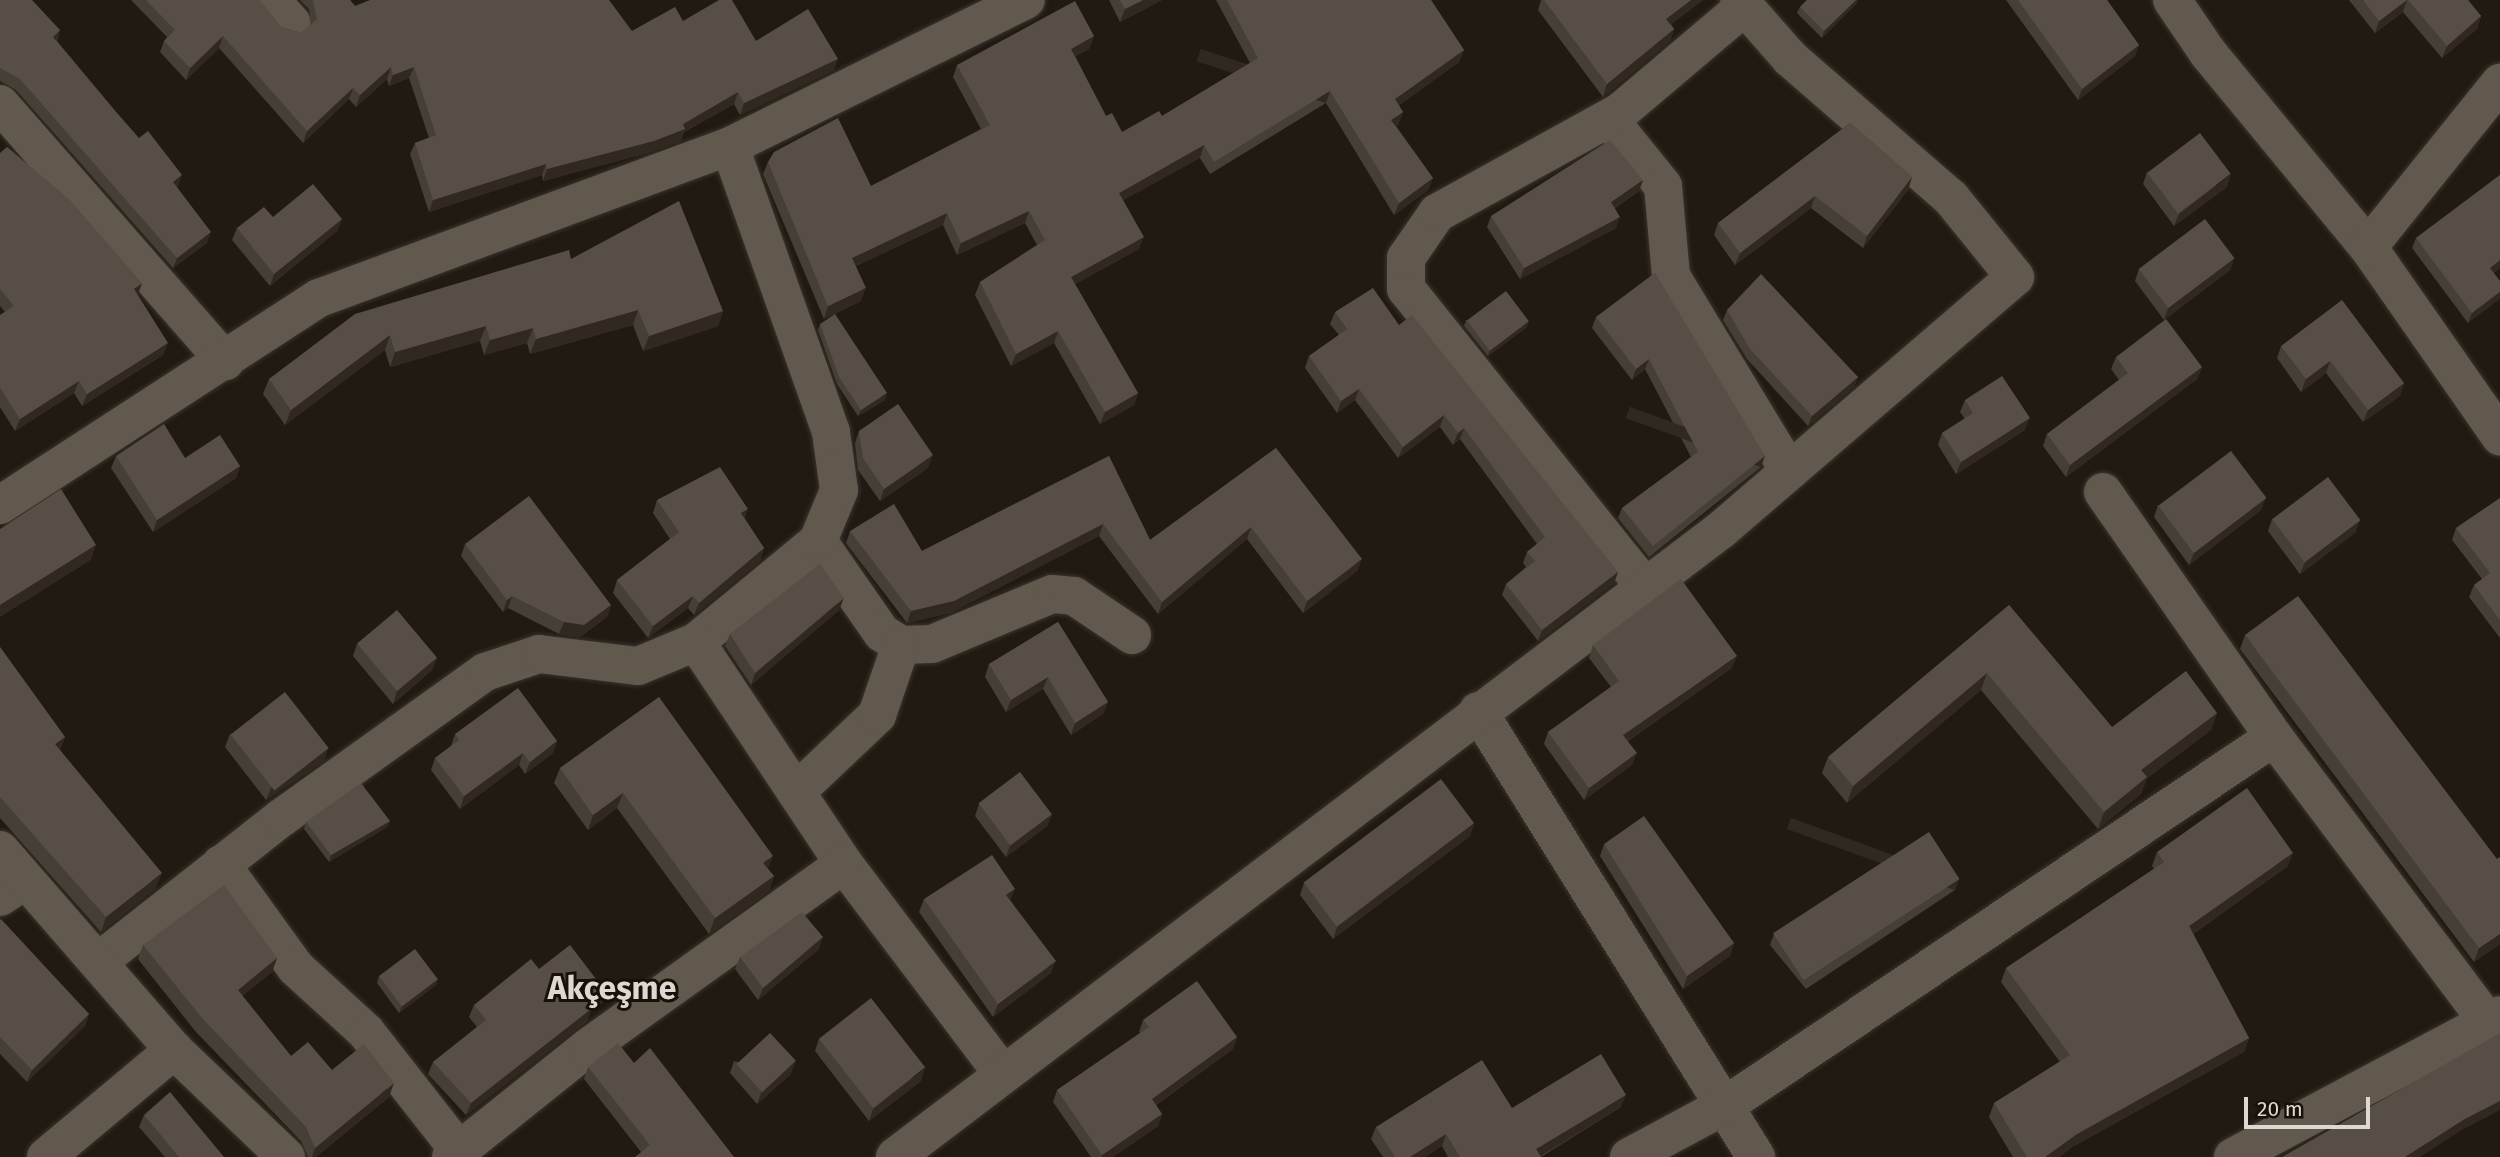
<!DOCTYPE html>
<meta charset="utf-8">
<style>
body{margin:0}
#map{position:relative;width:2500px;height:1157px;overflow:hidden;background:#211a11;font-family:"Fira Sans",sans-serif}
div>[style]{position:absolute}
.roads{filter:drop-shadow(0 0 2px #39332f) drop-shadow(0 0 2px #39332f)}
.minor>*{height:38px;margin:-19px;padding:0 19px;transform-origin:19px;border-radius:19px;background:#61584e}
.tertiary>*{height:38px;margin:-19px;padding:0 19px;transform-origin:19px;border-radius:19px;background:#61584e}
.wall>*{inset:0;background:#463f35}
.shaded-wall>*{inset:0;background:#31291f;transform-origin:0 0}
.building>*{inset:0;background:#574f46;transform-origin:0 0}
span{translate:-50% -50%;white-space:nowrap;text-align:center;line-height:1.15;-webkit-text-stroke:6px #181108;paint-order:stroke}
.district-label{font-size:32px;color:#ddd8d2;font-weight:700}
.scale{position:absolute;left:2244px;top:1097px;width:126px;height:32px;box-sizing:border-box;border:4px solid #ddd8d2;border-top:0;padding-left:9px;font-size:21px;line-height:24px;white-space:nowrap;color:#ddd8d2;-webkit-text-stroke:5px #181108;paint-order:stroke}
</style>
<div id="map">
<div class="roads">
<div class="minor">
<i style="left:271px;top:0;width:31px;rotate:48deg"></i>
<i style="left:2172px;top:0;width:64px;rotate:55.8deg"></i>
<i style="left:2208px;top:53px;width:251px;rotate:50.5deg"></i>
<i style="left:2368px;top:247px;width:231px;rotate:55.1deg"></i>
<i style="left:0;top:104px;width:342px;rotate:48.8deg"></i>
<i style="left:1609px;top:119px;width:86px;rotate:51.1deg"></i>
<i style="left:1663px;top:186px;width:90px;rotate:84.9deg"></i>
<i style="left:1671px;top:276px;width:228px;rotate:58.8deg"></i>
<i style="left:2368px;top:247px;width:211px;rotate:-51.2deg"></i>
<i style="left:2103px;top:492px;width:299px;rotate:55.1deg"></i>
<i style="left:2274px;top:737px;width:355px;rotate:53.1deg"></i>
<i style="left:818px;top:541px;width:112px;rotate:55.2deg"></i>
<i style="left:882px;top:633px;width:22px;rotate:32deg"></i>
<i style="left:901px;top:645px;width:31px;rotate:-2deg"></i>
<i style="left:932px;top:644px;width:130px;rotate:-22.6deg"></i>
<i style="left:1052px;top:594px;width:22px;rotate:5deg"></i>
<i style="left:1074px;top:596px;width:70px;rotate:33.9deg"></i>
<i style="left:1645px;top:587px;width:382px;rotate:-128.7deg"></i>
<i style="left:1406px;top:289px;width:31px;rotate:-90deg"></i>
<i style="left:1406px;top:258px;width:55px;rotate:-55.4deg"></i>
<i style="left:1437px;top:213px;width:209px;rotate:-28.9deg"></i>
<i style="left:1620px;top:112px;width:162px;rotate:-40.3deg"></i>
<i style="left:696px;top:642px;width:158px;rotate:-39.6deg"></i>
<i style="left:818px;top:541px;width:55px;rotate:-67.6deg"></i>
<i style="left:839px;top:490px;width:59px;rotate:-97.9deg"></i>
<i style="left:831px;top:432px;width:303px;rotate:-109.5deg"></i>
<i style="left:1478px;top:711px;width:526px;rotate:58.06deg"></i>
<i style="left:796px;top:792px;width:112px;rotate:-43.5deg"></i>
<i style="left:877px;top:715px;width:74px;rotate:-71.1deg"></i>
<i style="left:221px;top:864px;width:128px;rotate:54.2deg"></i>
<i style="left:296px;top:968px;width:95px;rotate:42.4deg"></i>
<i style="left:366px;top:1032px;width:152px;rotate:51.9deg"></i>
<i style="left:0;top:897px;width:30px;rotate:-34deg"></i>
<i style="left:98px;top:962px;width:233px;rotate:-38.2deg"></i>
<i style="left:281px;top:818px;width:251px;rotate:-35.6deg"></i>
<i style="left:485px;top:672px;width:57px;rotate:-18.4deg"></i>
<i style="left:539px;top:654px;width:100px;rotate:6.9deg"></i>
<i style="left:638px;top:666px;width:63px;rotate:-22.5deg"></i>
<i style="left:696px;top:642px;width:267px;rotate:56.3deg"></i>
<i style="left:844px;top:864px;width:262px;rotate:52.9deg"></i>
<i style="left:46px;top:1157px;width:167px;rotate:-39.9deg"></i>
<i style="left:451px;top:1157px;width:174px;rotate:-38.7deg"></i>
<i style="left:587px;top:1048px;width:316px;rotate:-35.6deg"></i>
<i style="left:895px;top:1157px;width:1038px;rotate:-37.21deg"></i>
<i style="left:1722px;top:529px;width:386px;rotate:-40.7deg"></i>
<i style="left:2015px;top:277px;width:102px;rotate:-129deg"></i>
<i style="left:1951px;top:198px;width:213px;rotate:-139deg"></i>
<i style="left:1790px;top:58px;width:77px;rotate:-131.3deg"></i>
<i style="left:1629px;top:1157px;width:110px;rotate:-28.2deg"></i>
<i style="left:1726px;top:1105px;width:660px;rotate:-33.88deg"></i>
</div>
<div class="tertiary">
<i style="left:0;top:505px;width:380px;rotate:-33deg"></i>
<i style="left:319px;top:298px;width:438px;rotate:-20.3deg"></i>
<i style="left:730px;top:146px;width:330px;rotate:-26.3deg"></i>
<i style="left:0;top:850px;width:265px;rotate:49deg"></i>
<i style="left:174px;top:1050px;width:155px;rotate:43.7deg"></i>
<i style="left:2233px;top:1157px;width:302px;rotate:-28deg"></i>
</div>
</div>
<div class="wall">
<i style="clip-path:polygon(0 0,60px 30px,57px 41px,178px 186px,177px 187px,207px 243px,173px 268px,16px 90px,0 81px)"></i>
<i style="clip-path:polygon(131px 0,259px 0,281px 27px,302px 33px,311px 24px,309px 9px,300px 0,350px 0,355px 6px,632px 31px,683px 21px,756px 41px,834px 70px,740px 115px,734px 104px,684px 132px,681px 141px,650px 152px,543px 181px,542px 175px,429px 212px,410px 154px,415px 143px,429px 138px,409px 78px,389px 86px,387px 79px,356px 107px,349px 99px,303px 143px,219px 48px,186px 80px,160px 52px,164px 41px,167px 37px)"></i>
<i style="clip-path:polygon(1109px 0,1162px 0,1120px 22px)"></i>
<i style="clip-path:polygon(1216px 0,1431px 0,1464px 50px,1459px 62px,1399px 105px,1403px 112px,1398px 125px,1396px 126px,1433px 178px,1428px 190px,1394px 215px,1326px 103px,1210px 174px,1200px 158px,1123px 200px,1139px 249px,1075px 284px,1138px 393px,1134px 405px,1100px 424px,1054px 343px,1011px 366px,975px 295px,980px 282px,1037px 245px,1025px 223px,957px 255px,943px 225px,856px 266px,861px 301px,824px 319px,763px 174px,768px 162px,871px 186px,981px 129px,953px 77px,957px 65px,1094px 36px,1089px 49px,1075px 56px,1106px 116px,1122px 132px,1162px 116px,1250px 63px)"></i>
<i style="clip-path:polygon(1541px 0,1703px 0,1671px 24px,1674px 29px,1670px 41px,1603px 97px,1538px 10px)"></i>
<i style="clip-path:polygon(1807px 0,1858px 0,1856px 4px,1822px 38px,1797px 13px,1800px 7px)"></i>
<i style="clip-path:polygon(2006px 0,2107px 0,2139px 45px,2135px 56px,2078px 100px)"></i>
<i style="clip-path:polygon(2349px 0,2468px 0,2481px 16px,2477px 29px,2442px 58px,2403px 12px,2375px 33px)"></i>
<i style="clip-path:polygon(1850px 123px,1912px 177px,1908px 190px,1863px 248px,1811px 208px,1735px 265px,1714px 235px,1718px 223px)"></i>
<i style="clip-path:polygon(0 153px,137px 295px,163px 355px,82px 406px,74px 393px,15px 431px,0 407px,0 315px,5px 312px,0 306px)"></i>
<i style="clip-path:polygon(2147px 172px,2227px 187px,2174px 226px,2143px 184px)"></i>
<i style="clip-path:polygon(2500px 175px,2500px 268px,2494px 273px,2468px 323px,2412px 248px,2416px 238px)"></i>
<i style="clip-path:polygon(1643px 180px,1639px 191px,1615px 208px,1616px 228px,1520px 279px,1487px 227px,1491px 216px)"></i>
<i style="clip-path:polygon(273px 217px,342px 219px,337px 231px,270px 286px,232px 240px,237px 228px)"></i>
<i style="clip-path:polygon(2234px 258px,2230px 270px,2164px 320px,2135px 281px,2139px 269px)"></i>
<i style="clip-path:polygon(571px 259px,723px 311px,718px 326px,643px 351px,633px 325px,530px 354px,527px 343px,484px 355px,480px 341px,390px 367px,385px 350px,285px 425px,263px 394px,269px 379px)"></i>
<i style="clip-path:polygon(1655px 273px,1761px 467px,1649px 557px,1618px 518px,1622px 508px,1691px 457px,1645px 369px,1632px 380px,1592px 328px,1596px 317px)"></i>
<i style="clip-path:polygon(1727px 310px,1858px 377px,1854px 387px,1808px 426px,1747px 359px,1723px 320px)"></i>
<i style="clip-path:polygon(1335px 312px,1399px 325px,1618px 572px,1614px 583px,1538px 641px,1502px 595px,1506px 584px,1526px 567px,1523px 563px,1527px 552px,1537px 544px,1460px 439px,1453px 445px,1440px 427px,1398px 458px,1355px 400px,1337px 413px,1305px 368px,1309px 356px,1339px 335px,1330px 324px)"></i>
<i style="clip-path:polygon(1466px 320px,1527px 327px,1488px 356px,1464px 326px)"></i>
<i style="clip-path:polygon(820px 324px,885px 400px,858px 416px,837px 384px,818px 330px)"></i>
<i style="clip-path:polygon(2281px 346px,2404px 383px,2400px 396px,2363px 422px,2326px 373px,2301px 392px,2277px 358px)"></i>
<i style="clip-path:polygon(2116px 357px,2202px 367px,2197px 379px,2066px 477px,2043px 446px,2047px 434px,2119px 380px,2111px 369px)"></i>
<i style="clip-path:polygon(1965px 400px,2025px 430px,1956px 474px,1938px 445px,1942px 433px,1965px 419px,1960px 412px)"></i>
<i style="clip-path:polygon(859px 431px,928px 468px,880px 501px,858px 470px,855px 443px)"></i>
<i style="clip-path:polygon(1276px 448px,1358px 570px,1303px 613px,1247px 539px,1158px 614px,1099px 536px,950px 613px,907px 623px,846px 543px,850px 531px,922px 551px,1109px 456px,1150px 540px)"></i>
<i style="clip-path:polygon(116px 456px,185px 458px,240px 466px,236px 478px,153px 532px,111px 468px)"></i>
<i style="clip-path:polygon(2500px 498px,2500px 638px,2469px 597px,2474px 585px,2482px 579px,2452px 540px,2456px 528px)"></i>
<i style="clip-path:polygon(657px 500px,745px 519px,764px 548px,760px 561px,694px 615px,688px 608px,648px 638px,613px 593px,617px 580px,670px 539px,653px 513px)"></i>
<i style="clip-path:polygon(2158px 505px,2261px 510px,2189px 565px,2154px 517px)"></i>
<i style="clip-path:polygon(2272px 519px,2356px 532px,2300px 574px,2268px 531px)"></i>
<i style="clip-path:polygon(465px 544px,611px 605px,607px 617px,580px 637px,559px 634px,508px 608px,503px 612px,461px 556px)"></i>
<i style="clip-path:polygon(2009px 605px,2112px 727px,2217px 713px,2211px 730px,2147px 778px,2141px 794px,2098px 829px,1981px 690px,1847px 803px,1822px 773px,1828px 757px)"></i>
<i style="clip-path:polygon(839px 610px,751px 685px,725px 646px,730px 634px)"></i>
<i style="clip-path:polygon(1058px 622px,1108px 702px,1103px 714px,1071px 735px,1043px 689px,1006px 712px,985px 677px,989px 664px)"></i>
<i style="clip-path:polygon(2245px 635px,2500px 944px,2474px 962px,2240px 649px)"></i>
<i style="clip-path:polygon(357px 644px,437px 658px,432px 670px,393px 704px,353px 656px)"></i>
<i style="clip-path:polygon(1593px 645px,1732px 668px,1628px 741px,1632px 765px,1584px 800px,1544px 744px,1548px 732px,1611px 687px,1589px 658px)"></i>
<i style="clip-path:polygon(0 647px,65px 737px,60px 750px,156px 888px,101px 932px,0 818px)"></i>
<i style="clip-path:polygon(659px 697px,768px 869px,774px 876px,769px 891px,709px 934px,617px 808px,588px 830px,554px 783px,560px 768px)"></i>
<i style="clip-path:polygon(230px 734px,328px 748px,324px 761px,266px 800px,225px 747px)"></i>
<i style="clip-path:polygon(455px 734px,557px 741px,553px 753px,525px 774px,519px 765px,460px 809px,431px 770px,435px 758px,451px 746px)"></i>
<i style="clip-path:polygon(979px 804px,1052px 814px,1047px 826px,1006px 857px,975px 816px)"></i>
<i style="clip-path:polygon(390px 821px,387px 827px,329px 862px,304px 829px,306px 822px)"></i>
<i style="clip-path:polygon(1474px 823px,1470px 836px,1333px 939px,1300px 895px,1304px 883px)"></i>
<i style="clip-path:polygon(1604px 844px,1734px 943px,1730px 956px,1683px 989px,1600px 856px)"></i>
<i style="clip-path:polygon(2157px 852px,2288px 866px,2193px 934px,2249px 1038px,2244px 1052px,2072px 1147px,2059px 1157px,2013px 1157px,1989px 1117px,1994px 1103px,2060px 1062px,2001px 982px,2006px 968px,2154px 869px,2152px 866px)"></i>
<i style="clip-path:polygon(1959px 879px,1955px 890px,1806px 989px,1770px 945px,1774px 934px)"></i>
<i style="clip-path:polygon(924px 899px,1011px 901px,1051px 973px,993px 1017px,919px 912px)"></i>
<i style="clip-path:polygon(0 920px,89px 1014px,85px 1026px,27px 1082px,0 1054px)"></i>
<i style="clip-path:polygon(143px 945px,277px 958px,272px 972px,242px 996px,291px 1056px,332px 1070px,389px 1097px,316px 1157px,308px 1157px,301px 1141px,196px 1032px,138px 959px)"></i>
<i style="clip-path:polygon(819px 949px,758px 1000px,735px 969px,740px 957px)"></i>
<i style="clip-path:polygon(539px 969px,606px 992px,601px 1004px,590px 1012px,587px 1021px,466px 1115px,428px 1074px,433px 1062px,477px 1027px,469px 1017px,474px 1005px)"></i>
<i style="clip-path:polygon(379px 976px,436px 985px,399px 1013px,377px 983px)"></i>
<i style="clip-path:polygon(1143px 1020px,1237px 1037px,1233px 1049px,1156px 1105px,1162px 1114px,1158px 1126px,1113px 1157px,1091px 1157px,1053px 1102px,1057px 1090px,1140px 1033px,1139px 1032px)"></i>
<i style="clip-path:polygon(819px 1039px,921px 1081px,869px 1121px,815px 1051px)"></i>
<i style="clip-path:polygon(734px 1061px,791px 1074px,757px 1104px,730px 1073px)"></i>
<i style="clip-path:polygon(588px 1067px,734px 1157px,641px 1152px,584px 1079px)"></i>
<i style="clip-path:polygon(1621px 1107px,1541px 1157px,1448px 1157px,1442px 1146px,1425px 1157px,1383px 1157px,1371px 1139px,1376px 1127px,1512px 1108px)"></i>
<i style="clip-path:polygon(144px 1115px,224px 1157px,165px 1157px,139px 1127px)"></i>
</div>
<div class="shaded-wall">
<i style="clip-path:polygon(1143px 0,1162px 0,1120px 22px,1125px 9px)"></i>
<i style="clip-path:polygon(1691px 0,1703px 0,1662px 31px,1666px 19px)"></i>
<i style="clip-path:polygon(1856px 0,1858px 0,1856px 4px,1822px 38px,1824px 31px)"></i>
<i style="clip-path:polygon(2407px 0,2403px 12px,2375px 33px,2379px 21px)"></i>
<i style="clip-path:polygon(2481px 16px,2477px 29px,2442px 58px,2447px 46px)"></i>
<i style="clip-path:polygon(1674px 29px,1670px 41px,1603px 97px,1607px 84px)"></i>
<i style="clip-path:polygon(60px 30px,56px 41px,53px 37px)"></i>
<i style="clip-path:polygon(223px 36px,219px 48px,186px 80px,190px 68px)"></i>
<i style="clip-path:polygon(1094px 36px,1089px 49px,1067px 61px,1071px 49px)"></i>
<i style="clip-path:polygon(2139px 45px,2135px 56px,2078px 100px,2082px 89px)"></i>
<i style="clip-path:polygon(1464px 50px,1459px 62px,1390px 111px,1395px 99px)"></i>
<i style="clip-path:polygon(838px 59px,834px 70px,740px 115px,744px 103px)"></i>
<i style="clip-path:polygon(391px 67px,387px 79px,356px 107px,360px 95px)"></i>
<i style="clip-path:polygon(414px 67px,409px 78px,389px 86px,393px 75px)"></i>
<i style="clip-path:polygon(353px 88px,349px 99px,303px 143px,307px 131px)"></i>
<i style="left:1330px;top:91px;width:13px;height:136px;rotate:108deg"></i>
<i style="clip-path:polygon(738px 92px,734px 104px,684px 132px,681px 141px,650px 152px,543px 181px,547px 169px,683px 124px)"></i>
<i style="clip-path:polygon(1403px 112px,1398px 125px,1386px 132px,1391px 120px)"></i>
<i style="clip-path:polygon(1204px 145px,1200px 158px,1115px 205px,1119px 193px)"></i>
<i style="clip-path:polygon(546px 164px,542px 175px,429px 212px,433px 200px)"></i>
<i style="clip-path:polygon(2231px 174px,2227px 187px,2174px 226px,2179px 214px)"></i>
<i style="clip-path:polygon(182px 175px,178px 186px,169px 193px,173px 182px)"></i>
<i style="clip-path:polygon(1912px 177px,1908px 190px,1863px 248px,1867px 236px)"></i>
<i style="clip-path:polygon(1433px 178px,1428px 190px,1394px 215px,1399px 203px)"></i>
<i style="clip-path:polygon(1643px 180px,1639px 191px,1607px 213px,1611px 202px)"></i>
<i style="clip-path:polygon(1815px 196px,1811px 208px,1735px 265px,1740px 253px)"></i>
<i style="clip-path:polygon(1029px 211px,1025px 223px,957px 255px,961px 243px)"></i>
<i style="clip-path:polygon(947px 213px,943px 225px,847px 270px,852px 258px)"></i>
<i style="clip-path:polygon(1620px 217px,1616px 228px,1520px 279px,1524px 268px)"></i>
<i style="clip-path:polygon(342px 219px,337px 231px,270px 286px,274px 274px)"></i>
<i style="clip-path:polygon(211px 232px,207px 243px,173px 268px,177px 258px)"></i>
<i style="clip-path:polygon(1144px 237px,1139px 249px,1066px 289px,1071px 277px)"></i>
<i style="clip-path:polygon(2234px 258px,2230px 270px,2164px 320px,2168px 308px)"></i>
<i style="clip-path:polygon(2500px 260px,2500px 268px,2486px 278px,2490px 268px)"></i>
<i style="clip-path:polygon(142px 283px,138px 295px,129px 301px,134px 289px)"></i>
<i style="clip-path:polygon(866px 288px,861px 301px,824px 319px,828px 306px)"></i>
<i style="clip-path:polygon(2500px 292px,2500px 299px,2468px 323px,2472px 313px)"></i>
<i style="clip-path:polygon(638px 310px,633px 325px,530px 354px,536px 339px)"></i>
<i style="clip-path:polygon(723px 311px,718px 326px,643px 351px,649px 336px)"></i>
<i style="clip-path:polygon(1529px 321px,1527px 327px,1488px 356px,1490px 350px)"></i>
<i style="clip-path:polygon(486px 326px,480px 341px,390px 367px,395px 352px)"></i>
<i style="clip-path:polygon(533px 328px,527px 343px,484px 355px,490px 340px)"></i>
<i style="clip-path:polygon(1058px 331px,1054px 343px,1011px 366px,1016px 354px)"></i>
<i style="clip-path:polygon(390px 335px,385px 350px,285px 425px,291px 410px)"></i>
<i style="clip-path:polygon(168px 343px,163px 355px,82px 406px,87px 394px)"></i>
<i style="clip-path:polygon(1649px 359px,1645px 369px,1632px 380px,1636px 369px)"></i>
<i style="clip-path:polygon(2330px 361px,2326px 373px,2301px 392px,2306px 379px)"></i>
<i style="clip-path:polygon(2202px 367px,2197px 379px,2066px 477px,2070px 465px)"></i>
<i style="clip-path:polygon(1858px 377px,1854px 387px,1808px 426px,1812px 416px)"></i>
<i style="clip-path:polygon(79px 381px,74px 393px,15px 431px,20px 419px)"></i>
<i style="clip-path:polygon(2404px 383px,2400px 396px,2363px 422px,2368px 410px)"></i>
<i style="clip-path:polygon(1359px 389px,1355px 400px,1337px 413px,1341px 401px)"></i>
<i style="clip-path:polygon(887px 393px,885px 400px,858px 416px,861px 410px)"></i>
<i style="clip-path:polygon(1138px 393px,1134px 405px,1100px 424px,1105px 412px)"></i>
<i style="clip-path:polygon(1444px 415px,1440px 427px,1398px 458px,1403px 447px)"></i>
<i style="clip-path:polygon(2030px 418px,2025px 430px,1956px 474px,1961px 462px)"></i>
<i style="clip-path:polygon(1464px 428px,1460px 439px,1453px 445px,1458px 433px)"></i>
<i style="clip-path:polygon(933px 455px,928px 468px,880px 501px,884px 489px)"></i>
<i style="left:1765px;top:456px;width:12px;height:144px;rotate:110deg"></i>
<i style="clip-path:polygon(240px 466px,236px 478px,153px 532px,157px 520px)"></i>
<i style="clip-path:polygon(2266px 498px,2261px 510px,2189px 565px,2194px 553px)"></i>
<i style="clip-path:polygon(748px 509px,744px 521px,741px 513px)"></i>
<i style="clip-path:polygon(2360px 520px,2356px 532px,2300px 574px,2305px 562px)"></i>
<i style="clip-path:polygon(1103px 524px,1099px 536px,950px 613px,907px 623px,911px 611px)"></i>
<i style="clip-path:polygon(1251px 527px,1247px 539px,1158px 614px,1162px 602px)"></i>
<i style="clip-path:polygon(96px 545px,91px 560px,0 617px,0 605px)"></i>
<i style="clip-path:polygon(764px 548px,760px 561px,694px 615px,699px 603px)"></i>
<i style="clip-path:polygon(1362px 559px,1358px 570px,1303px 613px,1307px 601px)"></i>
<i style="clip-path:polygon(1618px 572px,1614px 583px,1538px 641px,1542px 630px)"></i>
<i style="clip-path:polygon(512px 596px,508px 608px,503px 612px,507px 600px)"></i>
<i style="clip-path:polygon(693px 596px,688px 608px,648px 638px,653px 626px)"></i>
<i style="clip-path:polygon(844px 598px,839px 610px,751px 685px,755px 673px)"></i>
<i style="clip-path:polygon(611px 605px,607px 617px,580px 637px,559px 634px,564px 622px)"></i>
<i style="clip-path:polygon(1737px 656px,1732px 668px,1619px 747px,1623px 735px)"></i>
<i style="clip-path:polygon(437px 658px,432px 670px,393px 704px,397px 691px)"></i>
<i style="clip-path:polygon(1987px 673px,1981px 690px,1847px 803px,1853px 786px)"></i>
<i style="clip-path:polygon(1048px 677px,1043px 689px,1006px 712px,1011px 700px)"></i>
<i style="clip-path:polygon(1108px 702px,1103px 714px,1071px 735px,1075px 723px)"></i>
<i style="clip-path:polygon(2217px 713px,2211px 730px,2147px 778px,2141px 794px,2098px 829px,2104px 812px,2141px 770px)"></i>
<i style="clip-path:polygon(65px 737px,59px 752px,55px 744px)"></i>
<i style="clip-path:polygon(557px 741px,553px 753px,525px 774px,530px 762px)"></i>
<i style="clip-path:polygon(328px 748px,324px 761px,266px 800px,271px 788px)"></i>
<i style="clip-path:polygon(523px 753px,519px 765px,460px 809px,464px 796px)"></i>
<i style="clip-path:polygon(1637px 753px,1632px 765px,1584px 800px,1589px 788px)"></i>
<i style="clip-path:polygon(623px 793px,617px 808px,588px 830px,593px 815px)"></i>
<i style="clip-path:polygon(1052px 814px,1047px 826px,1006px 857px,1010px 845px)"></i>
<i style="clip-path:polygon(390px 821px,387px 827px,329px 862px,331px 855px)"></i>
<i style="clip-path:polygon(1474px 823px,1470px 836px,1333px 939px,1337px 927px)"></i>
<i style="clip-path:polygon(2293px 853px,2288px 866px,2184px 940px,2189px 926px)"></i>
<i style="clip-path:polygon(773px 856px,767px 871px,763px 863px)"></i>
<i style="clip-path:polygon(162px 873px,156px 888px,101px 932px,106px 917px)"></i>
<i style="clip-path:polygon(774px 876px,769px 891px,709px 934px,715px 918px)"></i>
<i style="left:1959px;top:879px;width:12px;height:179px;rotate:110deg"></i>
<i style="clip-path:polygon(1015px 889px,1010px 901px,1006px 895px)"></i>
<i style="clip-path:polygon(2500px 934px,2500px 944px,2474px 962px,2479px 948px)"></i>
<i style="clip-path:polygon(823px 937px,819px 949px,758px 1000px,763px 988px)"></i>
<i style="clip-path:polygon(1734px 943px,1730px 956px,1683px 989px,1687px 976px)"></i>
<i style="clip-path:polygon(277px 958px,272px 972px,232px 1004px,238px 990px)"></i>
<i style="clip-path:polygon(1056px 961px,1051px 973px,993px 1017px,998px 1004px)"></i>
<i style="clip-path:polygon(438px 979px,436px 985px,399px 1013px,402px 1006px)"></i>
<i style="clip-path:polygon(606px 992px,601px 1004px,590px 1012px,587px 1021px,466px 1115px,471px 1103px,588px 1005px)"></i>
<i style="clip-path:polygon(89px 1014px,85px 1026px,27px 1082px,32px 1070px)"></i>
<i style="clip-path:polygon(1237px 1037px,1233px 1049px,1147px 1111px,1152px 1099px)"></i>
<i style="clip-path:polygon(2249px 1038px,2244px 1052px,2072px 1147px,2059px 1157px,2045px 1157px,2077px 1134px)"></i>
<i style="clip-path:polygon(796px 1061px,791px 1074px,757px 1104px,762px 1091px)"></i>
<i style="clip-path:polygon(925px 1068px,921px 1081px,869px 1121px,873px 1109px)"></i>
<i style="clip-path:polygon(394px 1083px,389px 1097px,316px 1157px,312px 1157px,315px 1148px)"></i>
<i style="clip-path:polygon(1626px 1095px,1621px 1107px,1539px 1157px,1536px 1149px)"></i>
<i style="clip-path:polygon(2500px 1101px,2500px 1110px,2460px 1131px,2420px 1157px,2405px 1157px,2465px 1119px)"></i>
<i style="clip-path:polygon(1162px 1114px,1158px 1126px,1113px 1157px,1102px 1157px,1102px 1155px)"></i>
<i style="clip-path:polygon(1446px 1134px,1442px 1146px,1425px 1157px,1410px 1157px)"></i>
</div>
<div class="building">
<i style="clip-path:polygon(0 0,32px 0,60px 30px,53px 37px,115px 111px,139px 138px,148px 131px,182px 175px,173px 182px,211px 232px,177px 258px,20px 79px,0 68px)"></i>
<i style="clip-path:polygon(146px 0,259px 0,281px 27px,302px 33px,317px 19px,313px 0,350px 0,355px 6px,370px 0,609px 0,632px 31px,675px 7px,683px 21px,719px 0,732px 0,756px 41px,808px 9px,838px 59px,744px 103px,738px 92px,683px 124px,685px 129px,654px 141px,547px 169px,546px 164px,433px 200px,415px 143px,436px 135px,414px 67px,393px 75px,391px 67px,360px 95px,353px 88px,307px 131px,223px 36px,190px 68px,164px 41px,175px 30px)"></i>
<i style="clip-path:polygon(1120px 0,1143px 0,1125px 9px)"></i>
<i style="clip-path:polygon(1227px 0,1431px 0,1464px 50px,1395px 99px,1403px 112px,1391px 120px,1433px 178px,1399px 203px,1330px 91px,1214px 162px,1204px 145px,1119px 193px,1144px 237px,1071px 277px,1138px 393px,1105px 412px,1058px 331px,1016px 354px,980px 282px,1045px 240px,1029px 211px,961px 243px,947px 213px,852px 258px,866px 288px,828px 306px,768px 162px,774px 152px,838px 118px,871px 186px,990px 125px,957px 65px,1075px 1px,1094px 36px,1071px 49px,1106px 116px,1112px 113px,1122px 132px,1159px 111px,1162px 116px,1258px 58px)"></i>
<i style="clip-path:polygon(1544px 0,1691px 0,1666px 19px,1674px 29px,1607px 84px)"></i>
<i style="clip-path:polygon(1807px 0,1856px 0,1824px 31px,1800px 7px)"></i>
<i style="clip-path:polygon(2018px 0,2107px 0,2139px 45px,2082px 89px)"></i>
<i style="clip-path:polygon(2363px 0,2407px 0,2379px 21px)"></i>
<i style="clip-path:polygon(2408px 0,2468px 0,2481px 16px,2447px 46px)"></i>
<i style="clip-path:polygon(1850px 123px,1912px 177px,1867px 236px,1815px 196px,1740px 253px,1718px 223px)"></i>
<i style="left:2200px;top:133px;width:51px;height:66px;rotate:53deg"></i>
<i style="clip-path:polygon(1610px 140px,1643px 180px,1611px 202px,1620px 217px,1524px 268px,1491px 216px)"></i>
<i style="clip-path:polygon(7px 147px,69px 199px,142px 283px,134px 289px,168px 343px,87px 394px,79px 381px,20px 419px,0 388px,0 315px,14px 306px,0 289px,0 153px)"></i>
<i style="clip-path:polygon(2500px 175px,2500px 260px,2490px 268px,2500px 281px,2500px 292px,2472px 313px,2416px 238px)"></i>
<i style="clip-path:polygon(313px 184px,342px 219px,274px 274px,237px 228px,264px 207px,273px 217px)"></i>
<i style="clip-path:polygon(679px 201px,723px 311px,649px 336px,638px 310px,536px 339px,533px 328px,490px 340px,486px 326px,395px 352px,390px 335px,291px 410px,269px 379px,355px 314px,569px 250px,571px 259px)"></i>
<i style="left:2205px;top:219px;width:49px;height:83px;rotate:53deg"></i>
<i style="clip-path:polygon(1655px 273px,1765px 456px,1653px 546px,1622px 508px,1698px 452px,1649px 359px,1636px 369px,1596px 317px)"></i>
<i style="clip-path:polygon(1761px 274px,1858px 377px,1812px 416px,1750px 349px,1727px 310px)"></i>
<i style="clip-path:polygon(1373px 288px,1399px 325px,1412px 315px,1618px 572px,1542px 630px,1506px 584px,1535px 561px,1527px 552px,1545px 537px,1464px 428px,1458px 433px,1444px 415px,1403px 447px,1359px 389px,1341px 401px,1309px 356px,1347px 329px,1335px 312px)"></i>
<i style="left:1506px;top:291px;width:38px;height:49px;rotate:53deg"></i>
<i style="clip-path:polygon(2342px 300px,2404px 383px,2368px 410px,2330px 361px,2306px 379px,2281px 346px)"></i>
<i style="clip-path:polygon(835px 314px,887px 393px,861px 410px,839px 377px,820px 324px)"></i>
<i style="clip-path:polygon(2166px 319px,2202px 367px,2070px 465px,2047px 434px,2128px 373px,2116px 357px)"></i>
<i style="clip-path:polygon(2002px 376px,2030px 418px,1961px 462px,1942px 433px,1973px 413px,1965px 400px)"></i>
<i style="clip-path:polygon(898px 404px,933px 455px,884px 489px,863px 458px,859px 431px)"></i>
<i style="clip-path:polygon(164px 424px,185px 458px,220px 435px,240px 466px,157px 520px,116px 456px)"></i>
<i style="clip-path:polygon(1276px 448px,1362px 559px,1307px 601px,1251px 527px,1162px 602px,1103px 524px,954px 601px,911px 611px,850px 531px,894px 504px,922px 551px,1109px 456px,1150px 540px)"></i>
<i style="left:2231px;top:451px;width:59px;height:91px;rotate:53deg"></i>
<i style="clip-path:polygon(720px 467px,748px 509px,741px 513px,764px 548px,699px 603px,693px 596px,653px 626px,617px 580px,679px 532px,657px 500px)"></i>
<i style="left:2328px;top:477px;width:54px;height:70px;rotate:53deg"></i>
<i style="clip-path:polygon(61px 489px,96px 545px,0 605px,0 529px)"></i>
<i style="clip-path:polygon(529px 496px,611px 605px,584px 625px,564px 622px,512px 596px,507px 600px,465px 544px)"></i>
<i style="clip-path:polygon(2500px 498px,2500px 620px,2474px 585px,2490px 573px,2456px 528px)"></i>
<i style="clip-path:polygon(820px 564px,844px 598px,755px 673px,730px 634px)"></i>
<i style="clip-path:polygon(1681px 579px,1737px 656px,1623px 735px,1637px 753px,1589px 788px,1548px 732px,1619px 681px,1593px 645px)"></i>
<i style="clip-path:polygon(2298px 596px,2497px 859px,2500px 857px,2500px 934px,2479px 948px,2245px 635px)"></i>
<i style="clip-path:polygon(2009px 605px,2112px 727px,2186px 671px,2217px 713px,2141px 770px,2147px 777px,2104px 812px,1987px 673px,1853px 786px,1828px 757px)"></i>
<i style="left:397px;top:610px;width:62px;height:52px;rotate:50deg"></i>
<i style="clip-path:polygon(1058px 622px,1108px 702px,1075px 723px,1048px 677px,1011px 700px,989px 664px)"></i>
<i style="clip-path:polygon(0 647px,65px 737px,55px 744px,162px 873px,106px 917px,0 797px)"></i>
<i style="clip-path:polygon(518px 688px,557px 741px,530px 762px,523px 753px,464px 796px,435px 758px,459px 740px,455px 734px)"></i>
<i style="left:285px;top:692px;width:71px;height:69px;rotate:52deg"></i>
<i style="clip-path:polygon(659px 697px,773px 856px,763px 863px,774px 876px,715px 918px,623px 793px,593px 815px,560px 768px)"></i>
<i style="left:1020px;top:772px;width:53px;height:52px;rotate:53deg"></i>
<i style="left:1441px;top:779px;width:55px;height:172px;rotate:53deg"></i>
<i style="clip-path:polygon(361px 783px,390px 821px,331px 855px,306px 822px)"></i>
<i style="clip-path:polygon(2247px 788px,2293px 853px,2189px 926px,2249px 1038px,2077px 1134px,2045px 1157px,2027px 1157px,1994px 1103px,2070px 1055px,2006px 968px,2164px 862px,2157px 852px)"></i>
<i style="clip-path:polygon(1644px 816px,1734px 943px,1687px 976px,1604px 844px)"></i>
<i style="left:1929px;top:832px;width:56px;height:186px;rotate:57deg"></i>
<i style="clip-path:polygon(992px 855px,1015px 889px,1006px 895px,1056px 961px,998px 1004px,924px 899px)"></i>
<i style="clip-path:polygon(224px 885px,277px 958px,238px 990px,291px 1056px,308px 1042px,332px 1070px,364px 1044px,394px 1083px,315px 1148px,306px 1127px,202px 1018px,143px 945px)"></i>
<i style="clip-path:polygon(802px 912px,823px 937px,763px 988px,740px 957px)"></i>
<i style="clip-path:polygon(1px 919px,89px 1014px,32px 1070px,0 1037px,0 920px)"></i>
<i style="clip-path:polygon(570px 945px,606px 992px,588px 1005px,591px 1009px,471px 1103px,433px 1062px,486px 1020px,474px 1005px,531px 959px,539px 969px)"></i>
<i style="left:415px;top:949px;width:38px;height:45px;rotate:53deg"></i>
<i style="clip-path:polygon(1197px 981px,1237px 1037px,1152px 1099px,1162px 1114px,1102px 1155px,1057px 1090px,1149px 1027px,1143px 1020px)"></i>
<i style="left:871px;top:998px;width:88px;height:66px;rotate:52deg"></i>
<i style="left:770px;top:1033px;width:38px;height:46px;rotate:47deg"></i>
<i style="clip-path:polygon(2500px 1033px,2500px 1101px,2465px 1119px,2405px 1157px,2282px 1157px)"></i>
<i style="clip-path:polygon(618px 1043px,634px 1063px,650px 1048px,734px 1157px,635px 1157px,650px 1145px,588px 1067px)"></i>
<i style="clip-path:polygon(1601px 1054px,1626px 1095px,1536px 1149px,1541px 1157px,1460px 1157px,1446px 1134px,1410px 1157px,1395px 1157px,1376px 1127px,1482px 1060px,1512px 1108px)"></i>
<i style="clip-path:polygon(170px 1092px,224px 1157px,179px 1157px,144px 1115px)"></i>
</div>
<div class="district-label">
<span style="left:612px;top:988px">Akçeşme</span>
</div>
<div class="scale">20 m</div>
</div>
